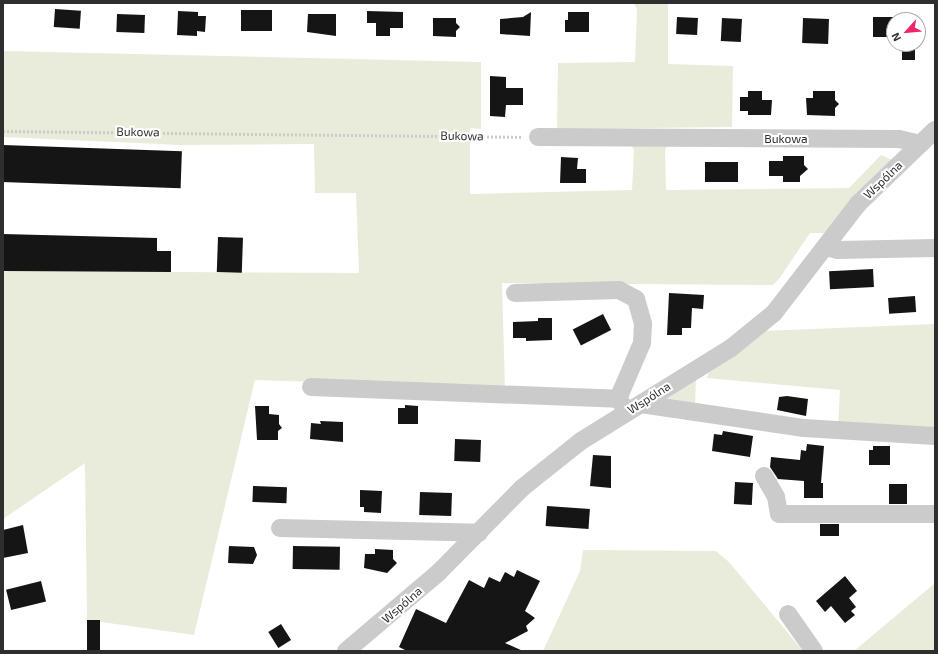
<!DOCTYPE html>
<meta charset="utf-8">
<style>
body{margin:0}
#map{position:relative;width:938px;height:654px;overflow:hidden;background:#fff;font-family:"Exo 2",sans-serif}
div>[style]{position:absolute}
.green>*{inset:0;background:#e9ecda}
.building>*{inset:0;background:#151515;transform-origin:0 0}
.path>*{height:2.5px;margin-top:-1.25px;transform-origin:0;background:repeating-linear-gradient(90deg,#cbcbcb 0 2px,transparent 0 4px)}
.minor>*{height:18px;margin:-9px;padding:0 9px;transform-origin:9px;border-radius:9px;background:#cbcbcb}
span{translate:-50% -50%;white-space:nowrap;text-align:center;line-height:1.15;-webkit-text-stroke:4px #fff;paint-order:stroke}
.street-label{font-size:12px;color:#2e2e2e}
.frame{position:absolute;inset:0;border:4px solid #2e2e2e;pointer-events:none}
.north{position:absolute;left:886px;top:12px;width:40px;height:40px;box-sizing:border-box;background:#fff;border:1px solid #ababab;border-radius:50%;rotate:243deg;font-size:11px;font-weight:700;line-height:16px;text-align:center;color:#2e2e2e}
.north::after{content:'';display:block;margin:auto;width:14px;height:18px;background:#ef256a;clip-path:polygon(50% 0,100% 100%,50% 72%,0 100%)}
</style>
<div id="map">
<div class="green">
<i style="clip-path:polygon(634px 3px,670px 3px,668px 5px,668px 64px,733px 66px,732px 127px,557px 129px,558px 63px,635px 62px,637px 10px)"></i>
<i style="clip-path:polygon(3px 51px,481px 62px,481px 129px,470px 128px,470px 194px,632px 190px,634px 150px,631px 145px,670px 144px,665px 149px,666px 190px,849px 188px,881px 155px,892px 160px,824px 233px,810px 233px,779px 279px,773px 285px,502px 283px,505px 388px,255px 380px,194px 635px,87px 620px,85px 463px,3px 519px,3px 271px,359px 273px,356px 193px,315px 193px,314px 144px,182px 145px,3px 137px)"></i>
<i style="clip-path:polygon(935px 324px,935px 433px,838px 427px,840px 390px,707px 378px,709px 371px,763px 331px)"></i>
<i style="clip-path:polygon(696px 377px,695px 408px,656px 403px)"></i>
<i style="clip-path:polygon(583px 550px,716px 551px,729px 562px,803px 651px,543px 651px,580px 571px)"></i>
<i style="clip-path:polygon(935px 583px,935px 651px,854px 651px)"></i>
</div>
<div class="building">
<i style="left:55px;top:9px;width:26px;height:18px;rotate:4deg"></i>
<i style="left:241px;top:10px;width:31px;height:21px"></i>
<i style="clip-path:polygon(178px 11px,198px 12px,198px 16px,206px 16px,205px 32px,197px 31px,197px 36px,177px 35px)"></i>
<i style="clip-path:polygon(367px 11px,403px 12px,403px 28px,390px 28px,390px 36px,376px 36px,376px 23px,367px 23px)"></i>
<i style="clip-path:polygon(531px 12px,530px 36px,500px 34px,500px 19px,523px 17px)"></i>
<i style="clip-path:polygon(568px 12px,589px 12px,589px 32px,565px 32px,565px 20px,568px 20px)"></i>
<i style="left:117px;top:14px;width:28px;height:18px;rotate:2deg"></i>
<i style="clip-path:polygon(308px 14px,336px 14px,336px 36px,307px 32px)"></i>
<i style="left:677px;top:17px;width:21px;height:17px;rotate:3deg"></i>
<i style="left:873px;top:17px;width:21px;height:20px"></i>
<i style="clip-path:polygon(433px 18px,456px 18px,456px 23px,460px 27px,456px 31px,456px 37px,433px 36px)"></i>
<i style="left:722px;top:18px;width:20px;height:23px;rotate:3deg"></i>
<i style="left:803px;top:18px;width:26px;height:25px;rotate:2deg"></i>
<i style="left:902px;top:47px;width:13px;height:13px"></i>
<i style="clip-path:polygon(490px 76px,506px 77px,506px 88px,523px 88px,523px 105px,506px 105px,505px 117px,490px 116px)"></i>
<i style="clip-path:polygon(748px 91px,762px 91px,762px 100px,772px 100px,771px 115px,748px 115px,748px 111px,740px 111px,740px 97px,748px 97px)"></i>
<i style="clip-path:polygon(813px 91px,835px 91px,835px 100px,839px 104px,835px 108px,835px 116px,807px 115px,806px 98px,813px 98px)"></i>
<i style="left:3px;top:145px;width:179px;height:37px;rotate:2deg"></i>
<i style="clip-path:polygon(783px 156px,804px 156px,804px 165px,808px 169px,800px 176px,800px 182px,783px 182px,783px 176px,769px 176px,769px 161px,783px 161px)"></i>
<i style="clip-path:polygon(561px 157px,578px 158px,577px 169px,586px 169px,586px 183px,560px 183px)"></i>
<i style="left:705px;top:162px;width:33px;height:20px"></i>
<i style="clip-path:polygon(3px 234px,157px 238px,157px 251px,171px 251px,171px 272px,3px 271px)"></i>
<i style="left:218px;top:237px;width:25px;height:35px;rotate:2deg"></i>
<i style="left:873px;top:269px;width:18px;height:44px;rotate:87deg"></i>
<i style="clip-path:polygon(669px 293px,704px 295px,703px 309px,692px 308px,691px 328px,682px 328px,682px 335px,667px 335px)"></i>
<i style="left:915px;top:296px;width:16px;height:27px;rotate:86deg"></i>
<i style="left:603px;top:314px;width:18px;height:34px;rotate:63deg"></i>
<i style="clip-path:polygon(538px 318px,552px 318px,552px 340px,526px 341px,526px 338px,513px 338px,513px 322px,538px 321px)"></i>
<i style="clip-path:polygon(787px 396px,808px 399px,806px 416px,777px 410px,779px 397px)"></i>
<i style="clip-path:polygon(405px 405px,418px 406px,418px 424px,398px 424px,398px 408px,405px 408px)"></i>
<i style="clip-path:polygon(255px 406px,269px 406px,269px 414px,279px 415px,279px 424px,282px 428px,278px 431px,278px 440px,257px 440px)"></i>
<i style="clip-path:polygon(320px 421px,343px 422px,343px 442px,310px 439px,311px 423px,321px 424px)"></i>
<i style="clip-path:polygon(723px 431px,753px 436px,750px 457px,712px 451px,714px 434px,722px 435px)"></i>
<i style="left:455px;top:439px;width:26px;height:22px;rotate:2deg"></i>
<i style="clip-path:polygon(807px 444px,824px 446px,821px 483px,823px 483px,823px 498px,804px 498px,804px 481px,778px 479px,770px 467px,771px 457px,800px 460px,801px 450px,806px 451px)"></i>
<i style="clip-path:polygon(873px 446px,890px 446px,890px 465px,869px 465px,869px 450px,873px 450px)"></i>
<i style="clip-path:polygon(593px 455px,611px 456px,611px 488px,590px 486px)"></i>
<i style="left:735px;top:482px;width:18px;height:22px;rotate:3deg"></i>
<i style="left:889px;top:484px;width:18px;height:20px"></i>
<i style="left:253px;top:486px;width:34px;height:16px;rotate:2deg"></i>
<i style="clip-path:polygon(360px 490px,382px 491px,381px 513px,364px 512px,364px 507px,360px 507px)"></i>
<i style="left:420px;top:492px;width:32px;height:23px;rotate:2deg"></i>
<i style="left:547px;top:506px;width:43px;height:20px;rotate:4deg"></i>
<i style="left:820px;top:524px;width:19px;height:12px"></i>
<i style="clip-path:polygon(23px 525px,28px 553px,3px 558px,3px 530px)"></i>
<i style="clip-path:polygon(229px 546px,254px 547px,257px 555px,253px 564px,228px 563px)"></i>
<i style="left:293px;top:546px;width:47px;height:23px;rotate:1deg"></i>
<i style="clip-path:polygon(375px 549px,393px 550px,393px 559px,397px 563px,387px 573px,364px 568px,365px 554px,375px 554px)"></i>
<i style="clip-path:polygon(517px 570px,540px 581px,525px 611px,535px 618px,526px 626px,528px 631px,505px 643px,523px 651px,407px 651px,399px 647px,416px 609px,446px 623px,469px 580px,484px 588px,489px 577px,500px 582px,505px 572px,514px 577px)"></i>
<i style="clip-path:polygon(845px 576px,857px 591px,849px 598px,856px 607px,851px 611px,855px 615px,845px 623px,831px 606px,825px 612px,816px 601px)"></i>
<i style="left:41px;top:581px;width:21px;height:36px;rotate:76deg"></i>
<i style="left:87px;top:620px;width:13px;height:31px"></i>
<i style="left:281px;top:624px;width:19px;height:15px;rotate:58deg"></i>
</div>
<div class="path">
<i style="left:3px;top:131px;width:520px;rotate:0.66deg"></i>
</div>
<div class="minor">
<i style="left:538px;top:137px;width:361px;rotate:0.3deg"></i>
<i style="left:899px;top:139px;width:22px;rotate:13deg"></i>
<i style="left:826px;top:247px;width:12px;rotate:14deg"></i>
<i style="left:838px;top:250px;width:97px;rotate:-1.2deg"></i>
<i style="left:515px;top:293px;width:104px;rotate:-1.7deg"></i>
<i style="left:619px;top:290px;width:19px;rotate:28deg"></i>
<i style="left:636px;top:299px;width:26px;rotate:74deg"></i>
<i style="left:643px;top:324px;width:19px;rotate:93deg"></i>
<i style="left:642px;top:343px;width:61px;rotate:113.2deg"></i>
<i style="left:311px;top:387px;width:307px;rotate:2.2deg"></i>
<i style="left:618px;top:399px;width:16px;rotate:52deg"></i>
<i style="left:641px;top:404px;width:165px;rotate:8.4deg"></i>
<i style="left:804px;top:428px;width:131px;rotate:3.5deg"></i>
<i style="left:764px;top:476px;width:24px;rotate:60deg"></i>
<i style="left:776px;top:497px;width:17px;rotate:80deg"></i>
<i style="left:779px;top:514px;width:156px"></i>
<i style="left:280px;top:528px;width:199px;rotate:1.4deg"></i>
<i style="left:788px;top:614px;width:45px;rotate:54.9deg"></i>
<i style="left:346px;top:651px;width:122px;rotate:-40.3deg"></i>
<i style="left:439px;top:572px;width:118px;rotate:-45.3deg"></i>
<i style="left:522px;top:488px;width:75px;rotate:-38.5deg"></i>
<i style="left:581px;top:441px;width:176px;rotate:-31.8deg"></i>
<i style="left:731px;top:348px;width:55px;rotate:-39.1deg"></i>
<i style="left:774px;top:313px;width:138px;rotate:-52.4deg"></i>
<i style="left:858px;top:204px;width:107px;rotate:-43.9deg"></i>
</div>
<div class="street-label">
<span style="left:138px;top:132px;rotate:1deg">Bukowa</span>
<span style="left:462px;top:136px;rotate:1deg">Bukowa</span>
<span style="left:786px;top:139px">Bukowa</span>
<span style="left:883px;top:180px;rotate:-44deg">Wspólna</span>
<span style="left:649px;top:398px;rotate:-33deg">Wspólna</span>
<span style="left:402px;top:605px;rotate:-41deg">Wspólna</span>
</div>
<div class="frame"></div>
<div class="north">N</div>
</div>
